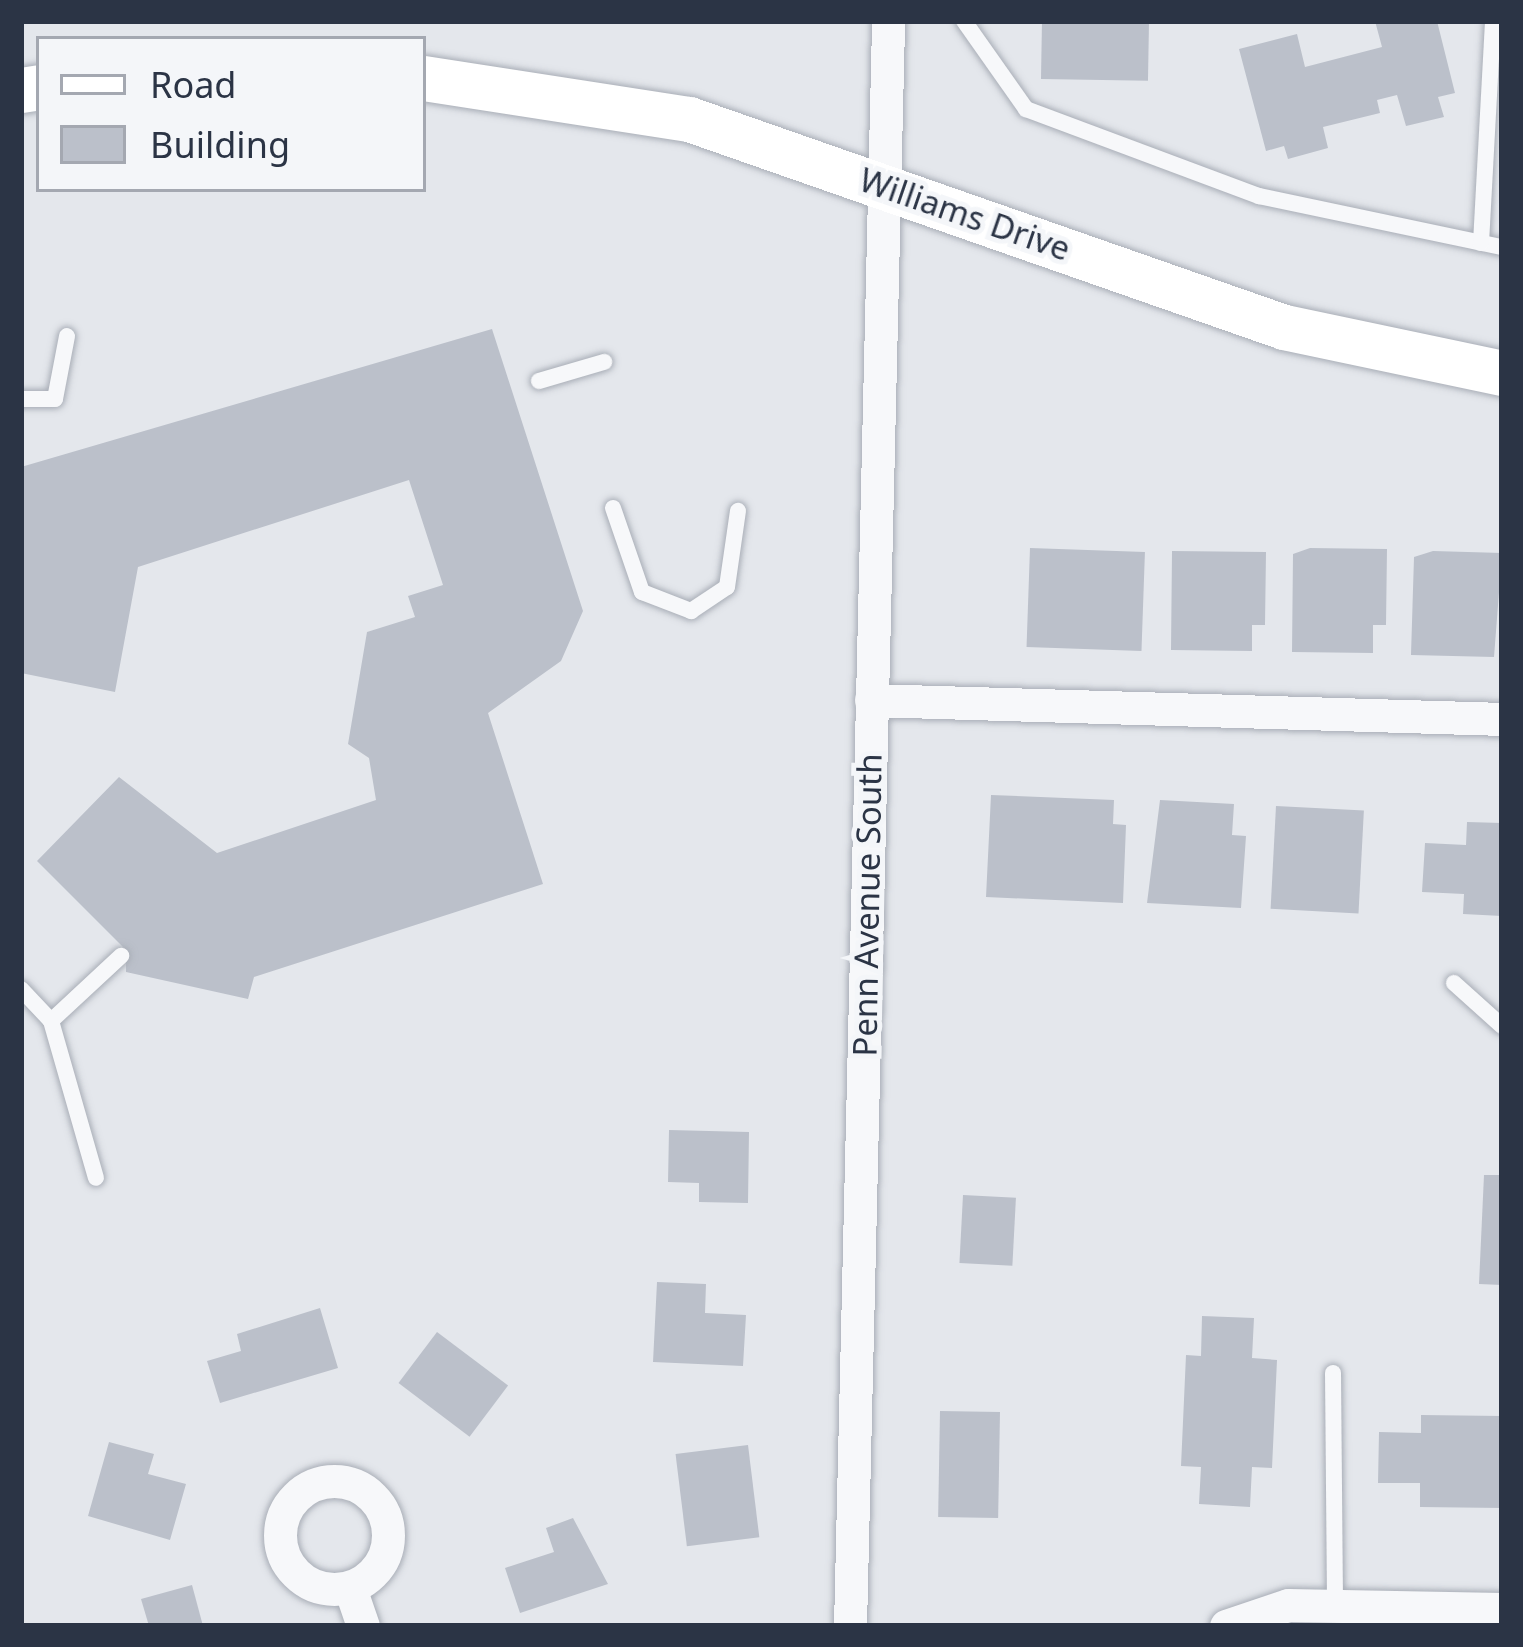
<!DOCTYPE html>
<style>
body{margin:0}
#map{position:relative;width:1523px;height:1647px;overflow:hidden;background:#e4e7ec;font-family:"Noto Sans",sans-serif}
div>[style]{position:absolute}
.building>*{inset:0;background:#bbc0ca;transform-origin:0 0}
.roads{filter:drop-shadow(0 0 3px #a9aeb7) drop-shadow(0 0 3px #a9aeb7)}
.service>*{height:16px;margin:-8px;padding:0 8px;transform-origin:8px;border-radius:8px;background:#f7f8fa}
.minor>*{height:33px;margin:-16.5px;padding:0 16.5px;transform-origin:16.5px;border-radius:16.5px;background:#f7f8fa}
.minor>.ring{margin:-16.5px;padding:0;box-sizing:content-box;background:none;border:33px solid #f7f8fa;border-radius:50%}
.secondary>*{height:45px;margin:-22.5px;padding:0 22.5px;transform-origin:22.5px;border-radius:22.5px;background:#fff}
span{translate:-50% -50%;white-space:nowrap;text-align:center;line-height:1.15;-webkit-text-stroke:10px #f4f6f9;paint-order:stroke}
.street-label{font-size:33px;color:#2b3445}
.frame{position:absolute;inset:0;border:24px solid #2b3445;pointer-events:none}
.legend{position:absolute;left:36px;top:36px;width:390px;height:156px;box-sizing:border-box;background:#f4f6f9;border:3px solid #a4a8b1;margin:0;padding:15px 21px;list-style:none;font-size:36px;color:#2b3445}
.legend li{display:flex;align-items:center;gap:24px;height:60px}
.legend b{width:60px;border:3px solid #a4a8b1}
</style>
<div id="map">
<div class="building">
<i style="left:1042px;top:21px;width:107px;height:58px;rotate:1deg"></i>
<i style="clip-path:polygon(1375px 21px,1437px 21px,1455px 93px,1438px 97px,1444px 117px,1406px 126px,1397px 95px,1377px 100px,1380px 113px,1323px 127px,1328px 148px,1288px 159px,1284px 146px,1266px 151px,1239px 49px,1297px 34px,1305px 67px,1382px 47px)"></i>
<i style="clip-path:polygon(492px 329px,583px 611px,561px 661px,488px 713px,543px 884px,254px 977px,248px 999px,126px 972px,126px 950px,37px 861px,119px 777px,217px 853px,376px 800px,369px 758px,348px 744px,367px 632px,415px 617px,408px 596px,443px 585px,409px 480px,138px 567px,115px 692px,21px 673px,21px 467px)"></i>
<i style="left:1030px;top:548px;width:115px;height:99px;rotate:2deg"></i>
<i style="clip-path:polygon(1310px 548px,1387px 549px,1386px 625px,1373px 625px,1373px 653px,1292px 652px,1293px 554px)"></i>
<i style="clip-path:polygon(1172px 551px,1266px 552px,1265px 625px,1252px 625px,1252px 651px,1171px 650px)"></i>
<i style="clip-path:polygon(1433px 551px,1502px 553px,1494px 657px,1411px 655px,1414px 557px)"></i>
<i style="clip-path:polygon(991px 795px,1114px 800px,1113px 824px,1126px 825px,1123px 903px,986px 897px)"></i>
<i style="clip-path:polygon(1160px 800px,1234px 804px,1232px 835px,1246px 836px,1241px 908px,1147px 903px)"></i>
<i style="left:1276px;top:806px;width:88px;height:103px;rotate:3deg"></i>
<i style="clip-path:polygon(1467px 822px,1502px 823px,1502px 916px,1463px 914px,1464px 894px,1422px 892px,1425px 843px,1466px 845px)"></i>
<i style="clip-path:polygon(669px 1130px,749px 1132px,748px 1203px,699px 1202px,699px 1183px,668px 1182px)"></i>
<i style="clip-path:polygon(1484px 1175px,1502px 1175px,1502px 1285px,1479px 1284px)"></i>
<i style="left:963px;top:1195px;width:53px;height:68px;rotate:3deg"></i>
<i style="clip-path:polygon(657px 1282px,706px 1284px,705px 1313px,746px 1315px,743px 1366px,653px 1362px)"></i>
<i style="clip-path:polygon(320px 1308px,338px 1368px,220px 1403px,207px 1361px,241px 1351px,237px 1334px)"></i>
<i style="clip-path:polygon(1202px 1316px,1254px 1318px,1252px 1358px,1277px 1360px,1272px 1468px,1252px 1467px,1250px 1507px,1199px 1504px,1201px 1467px,1181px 1466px,1186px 1355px,1201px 1356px)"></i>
<i style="left:437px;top:1332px;width:89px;height:64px;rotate:37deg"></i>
<i style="left:940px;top:1411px;width:60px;height:106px;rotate:1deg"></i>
<i style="clip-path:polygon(1421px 1415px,1502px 1416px,1502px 1508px,1420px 1507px,1420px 1483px,1378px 1483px,1379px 1432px,1421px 1433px)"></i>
<i style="clip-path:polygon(109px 1442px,154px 1454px,148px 1474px,186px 1484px,170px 1540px,88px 1516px)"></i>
<i style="left:748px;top:1445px;width:93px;height:73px;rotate:83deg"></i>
<i style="clip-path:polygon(573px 1518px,608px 1584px,520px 1613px,505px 1568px,554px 1552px,546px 1528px)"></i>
<i style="clip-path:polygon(192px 1585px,203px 1626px,149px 1626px,141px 1599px)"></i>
</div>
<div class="roads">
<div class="service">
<i style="left:964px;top:21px;width:108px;rotate:54.8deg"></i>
<i style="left:1026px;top:109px;width:249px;rotate:20.5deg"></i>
<i style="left:1259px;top:196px;width:248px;rotate:11.9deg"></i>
<i style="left:1481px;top:243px;width:222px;rotate:-86.9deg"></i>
<i style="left:539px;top:381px;width:68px;rotate:-16.3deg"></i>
<i style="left:21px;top:399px;width:34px"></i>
<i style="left:55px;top:399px;width:64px;rotate:-79.2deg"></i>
<i style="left:613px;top:508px;width:89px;rotate:71deg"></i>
<i style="left:642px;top:592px;width:53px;rotate:21.2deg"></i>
<i style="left:691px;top:611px;width:43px;rotate:-33.7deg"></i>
<i style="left:727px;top:587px;width:77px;rotate:-81.8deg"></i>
<i style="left:1454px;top:983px;width:64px;rotate:41.9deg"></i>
<i style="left:21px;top:989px;width:44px;rotate:46.8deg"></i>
<i style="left:51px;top:1021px;width:163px;rotate:74deg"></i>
<i style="left:51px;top:1021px;width:96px;rotate:-42.9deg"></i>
<i style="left:1333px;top:1373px;width:233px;rotate:89.5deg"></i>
</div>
<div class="minor">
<i style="left:871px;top:700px;width:631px;rotate:1.72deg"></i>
<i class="ring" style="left:280px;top:1481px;width:75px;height:75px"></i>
<i style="left:350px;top:1588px;width:40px;rotate:71.1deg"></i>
<i style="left:850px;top:1626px;width:1605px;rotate:-88.64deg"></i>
<i style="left:1226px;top:1626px;width:65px;rotate:-18.7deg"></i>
<i style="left:1288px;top:1605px;width:214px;rotate:1.1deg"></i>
</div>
<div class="secondary">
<i style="left:423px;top:78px;width:269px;rotate:8.8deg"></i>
<i style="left:689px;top:119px;width:630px;rotate:19.27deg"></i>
<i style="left:1284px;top:327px;width:223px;rotate:11.9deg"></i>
<i style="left:21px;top:90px;width:18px;rotate:-9deg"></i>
</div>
</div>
<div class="street-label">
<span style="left:965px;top:214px;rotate:19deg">Williams Drive</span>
<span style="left:867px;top:905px;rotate:-89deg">Penn Avenue South</span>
</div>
<div class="frame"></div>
<ul class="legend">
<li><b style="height:15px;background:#fff"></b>Road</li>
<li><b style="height:33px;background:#bbc0ca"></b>Building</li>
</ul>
</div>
